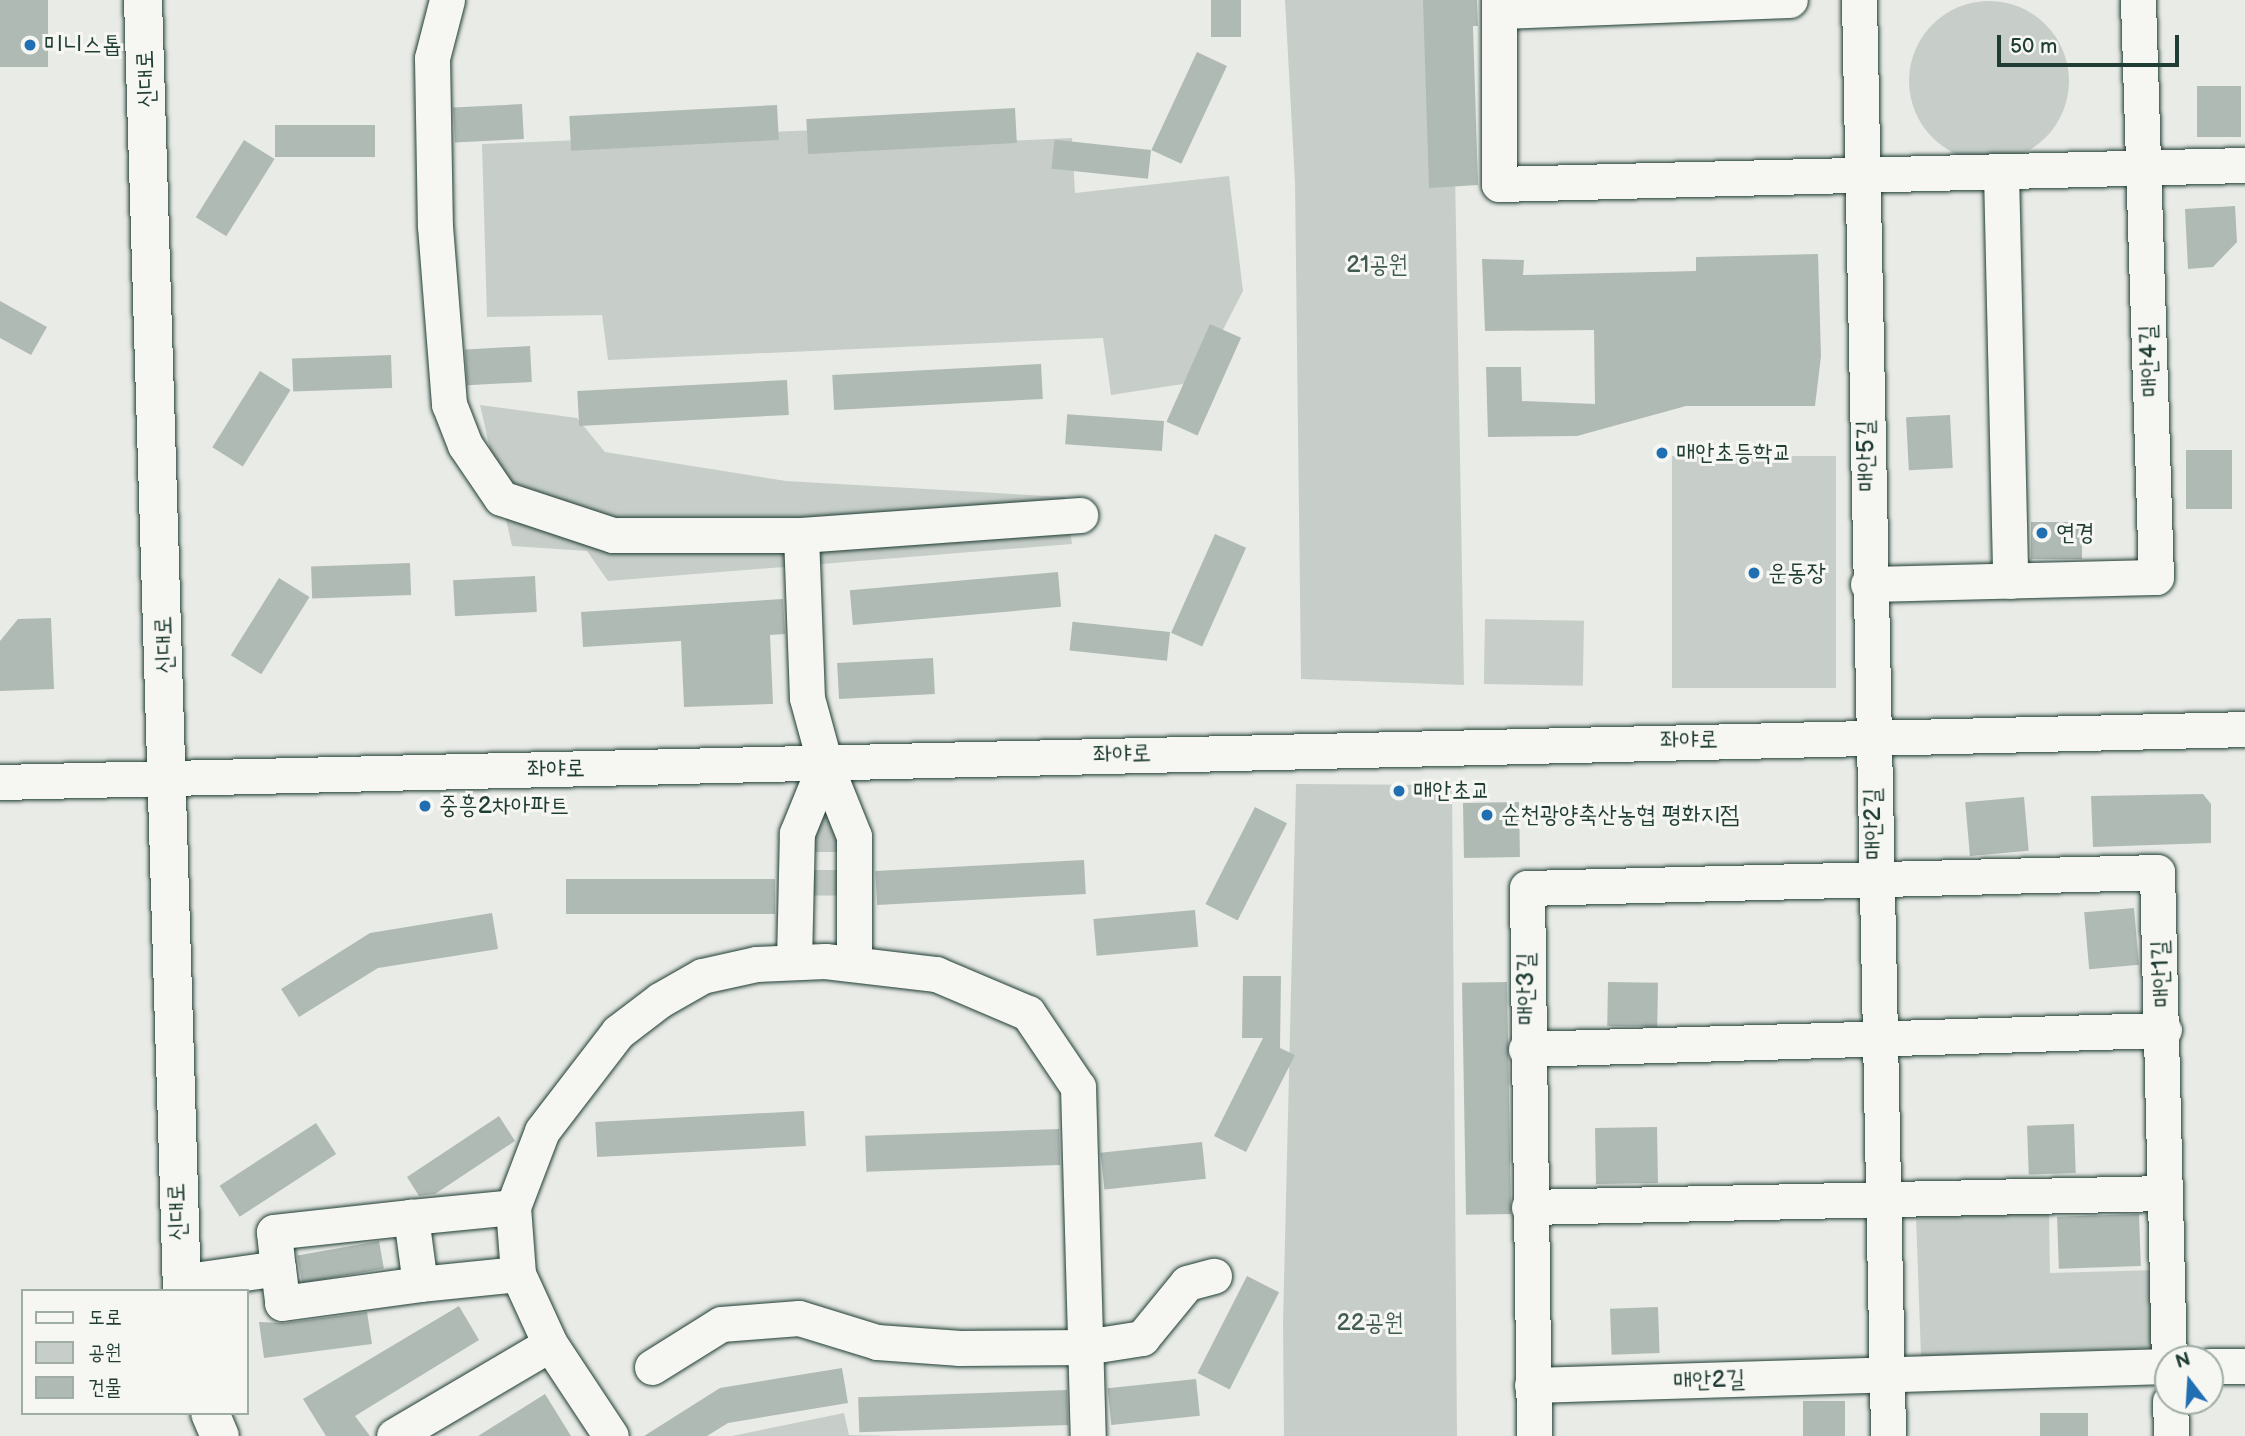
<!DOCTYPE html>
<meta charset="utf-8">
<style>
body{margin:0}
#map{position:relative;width:2245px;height:1436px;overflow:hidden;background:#e9ebe7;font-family:"Balsamiq Sans","Poor Story",sans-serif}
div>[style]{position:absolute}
.green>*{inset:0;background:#c7cec9;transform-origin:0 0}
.round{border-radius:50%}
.building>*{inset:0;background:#b0bab5;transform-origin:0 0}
.minor-tunnel>*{height:35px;margin-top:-17.5px;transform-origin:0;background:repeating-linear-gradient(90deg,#c1c8c3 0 35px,transparent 0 53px)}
.roads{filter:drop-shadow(0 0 2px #1f3d34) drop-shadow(0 0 2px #1f3d34)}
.minor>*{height:35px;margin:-17.5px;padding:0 17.5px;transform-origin:17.5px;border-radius:17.5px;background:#f6f6f2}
.major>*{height:38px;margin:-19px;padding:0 19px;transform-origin:19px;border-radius:19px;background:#f6f6f2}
.dots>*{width:19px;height:19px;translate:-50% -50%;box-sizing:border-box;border:4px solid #f6f6f2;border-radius:50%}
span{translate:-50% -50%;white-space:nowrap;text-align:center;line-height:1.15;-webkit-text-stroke:6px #f6f6f2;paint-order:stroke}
.poi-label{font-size:24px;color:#1f3d34}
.left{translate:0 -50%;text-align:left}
.street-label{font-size:24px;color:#1f3d34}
.park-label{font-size:24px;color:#415a52}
.legend{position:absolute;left:21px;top:1289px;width:228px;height:126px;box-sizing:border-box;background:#f6f6f2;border:2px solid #a0aca6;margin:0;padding:9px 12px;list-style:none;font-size:21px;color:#1f3d34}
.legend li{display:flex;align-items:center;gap:14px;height:35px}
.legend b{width:35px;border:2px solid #a0aca6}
.north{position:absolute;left:2154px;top:1345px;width:70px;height:70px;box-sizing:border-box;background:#f6f6f2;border:2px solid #a0aca6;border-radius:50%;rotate:343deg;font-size:19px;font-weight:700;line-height:28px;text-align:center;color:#1f3d34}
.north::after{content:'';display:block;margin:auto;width:24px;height:32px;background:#1f6fb2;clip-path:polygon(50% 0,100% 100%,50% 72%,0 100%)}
.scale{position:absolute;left:1997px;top:35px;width:182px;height:32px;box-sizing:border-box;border:4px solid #1f3d34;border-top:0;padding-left:9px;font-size:21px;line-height:24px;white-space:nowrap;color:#1f3d34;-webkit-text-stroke:5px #f6f6f2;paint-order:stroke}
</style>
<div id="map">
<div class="green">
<i style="clip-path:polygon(1285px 0,1452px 0,1464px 685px,1301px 679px,1295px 182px)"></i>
<i class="round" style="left:1909px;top:1px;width:160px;height:160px"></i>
<i style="clip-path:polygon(818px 130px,814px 149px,1072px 138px,1075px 193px,1229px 176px,1243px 291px,1196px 382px,1111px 395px,1103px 338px,608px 360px,602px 315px,487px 317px,482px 144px)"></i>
<i style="clip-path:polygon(480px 405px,577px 418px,605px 452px,786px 481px,1065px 497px,1072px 544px,608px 581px,587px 551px,512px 546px)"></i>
<i style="left:1836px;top:456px;width:232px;height:164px;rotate:90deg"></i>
<i style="left:1485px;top:619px;width:99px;height:65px;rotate:1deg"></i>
<i style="clip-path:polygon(1296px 784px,1452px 785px,1457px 1436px,1284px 1436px,1283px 1323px)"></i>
<i style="clip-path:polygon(2049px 1211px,2050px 1273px,2156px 1270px,2158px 1348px,1921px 1356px,1916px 1216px)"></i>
<i style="clip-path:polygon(844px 1413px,849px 1435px,900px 1436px,732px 1436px)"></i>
</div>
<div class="building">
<i style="left:0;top:0;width:48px;height:67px"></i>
<i style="left:1211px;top:0;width:30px;height:37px"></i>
<i style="clip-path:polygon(1423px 0,1477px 0,1478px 26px,1473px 26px,1478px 185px,1429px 188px)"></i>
<i style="left:1197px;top:52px;width:33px;height:108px;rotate:25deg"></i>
<i style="left:2241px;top:86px;width:51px;height:44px;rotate:90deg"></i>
<i style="left:522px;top:104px;width:35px;height:69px;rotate:87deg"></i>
<i style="left:777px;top:105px;width:35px;height:208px;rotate:87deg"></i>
<i style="left:1015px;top:108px;width:35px;height:209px;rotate:87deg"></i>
<i style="left:375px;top:125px;width:32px;height:100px;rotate:90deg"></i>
<i style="left:244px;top:140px;width:36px;height:91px;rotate:32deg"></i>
<i style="left:1151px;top:150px;width:29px;height:97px;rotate:96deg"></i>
<i style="clip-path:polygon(2235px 206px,2237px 242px,2213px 267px,2188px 269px,2185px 209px)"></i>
<i style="clip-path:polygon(1818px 254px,1821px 356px,1815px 406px,1686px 406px,1577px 436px,1488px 437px,1486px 367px,1521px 367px,1522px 401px,1595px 404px,1594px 330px,1485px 331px,1482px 259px,1524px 260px,1523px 275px,1696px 271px,1696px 257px)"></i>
<i style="clip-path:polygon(0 301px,47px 327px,31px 355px,0 338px)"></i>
<i style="left:1210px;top:324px;width:34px;height:107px;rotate:24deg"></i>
<i style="left:530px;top:346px;width:36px;height:65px;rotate:87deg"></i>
<i style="left:391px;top:355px;width:33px;height:99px;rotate:88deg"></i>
<i style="left:1041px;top:364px;width:35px;height:209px;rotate:87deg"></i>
<i style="left:260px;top:371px;width:36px;height:90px;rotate:32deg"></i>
<i style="left:787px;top:380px;width:35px;height:210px;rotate:87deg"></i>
<i style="left:1950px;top:415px;width:53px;height:44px;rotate:87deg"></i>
<i style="left:1164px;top:421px;width:30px;height:97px;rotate:94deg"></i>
<i style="left:2186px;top:450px;width:46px;height:59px"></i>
<i style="left:2082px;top:522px;width:37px;height:51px;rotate:90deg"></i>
<i style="left:1215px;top:534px;width:34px;height:108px;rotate:24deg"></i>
<i style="left:410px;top:563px;width:32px;height:99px;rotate:88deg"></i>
<i style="left:1058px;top:572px;width:35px;height:209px;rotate:85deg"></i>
<i style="left:535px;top:576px;width:36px;height:82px;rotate:87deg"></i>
<i style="left:279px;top:578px;width:36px;height:91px;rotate:32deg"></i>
<i style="clip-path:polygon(783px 599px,785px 634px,770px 635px,773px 704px,684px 707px,681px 641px,583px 647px,581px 612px)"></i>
<i style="clip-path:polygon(51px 618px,54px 689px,0 691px,0 641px,18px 619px)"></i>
<i style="left:1170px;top:632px;width:29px;height:98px;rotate:96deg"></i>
<i style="left:933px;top:658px;width:36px;height:96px;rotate:87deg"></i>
<i style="clip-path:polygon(2203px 794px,2211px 804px,2211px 843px,2093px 847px,2091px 796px)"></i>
<i style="left:2024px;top:797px;width:54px;height:59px;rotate:85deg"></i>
<i style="left:1519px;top:802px;width:55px;height:56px;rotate:89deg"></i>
<i style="left:1255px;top:807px;width:36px;height:109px;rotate:27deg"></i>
<i style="left:1084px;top:860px;width:34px;height:209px;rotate:87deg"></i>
<i style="left:775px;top:879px;width:35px;height:209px;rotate:90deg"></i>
<i style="left:2134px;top:908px;width:57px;height:50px;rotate:85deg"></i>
<i style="left:1195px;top:910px;width:37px;height:102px;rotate:85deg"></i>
<i style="clip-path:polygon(492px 913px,498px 949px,378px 968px,299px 1017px,281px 989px,370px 933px)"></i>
<i style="clip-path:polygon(1243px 976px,1281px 976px,1280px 1048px,1295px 1055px,1246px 1152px,1214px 1136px,1263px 1038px,1242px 1038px)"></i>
<i style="left:1507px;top:982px;width:232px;height:45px;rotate:89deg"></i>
<i style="left:1608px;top:982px;width:50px;height:44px;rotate:1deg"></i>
<i style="left:804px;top:1111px;width:35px;height:209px;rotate:87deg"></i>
<i style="clip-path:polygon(499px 1116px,515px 1141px,435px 1194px,419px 1196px,407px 1177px)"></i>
<i style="left:316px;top:1123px;width:37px;height:115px;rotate:57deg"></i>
<i style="left:2074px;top:1124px;width:49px;height:47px;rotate:88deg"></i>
<i style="left:1657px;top:1127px;width:56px;height:62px;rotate:89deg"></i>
<i style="left:1059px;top:1129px;width:36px;height:194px;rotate:88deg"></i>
<i style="left:1202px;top:1142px;width:37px;height:102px;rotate:84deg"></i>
<i style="left:2139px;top:1214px;width:52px;height:82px;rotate:88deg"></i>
<i style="left:379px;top:1241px;width:28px;height:83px;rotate:80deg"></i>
<i style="left:1247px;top:1276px;width:36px;height:109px;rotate:27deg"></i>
<i style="clip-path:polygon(459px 1306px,479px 1340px,355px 1416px,370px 1436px,326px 1436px,303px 1399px)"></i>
<i style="left:1658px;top:1307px;width:46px;height:48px;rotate:88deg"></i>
<i style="clip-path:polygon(367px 1312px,372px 1344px,264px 1358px,259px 1322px,285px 1323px)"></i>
<i style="clip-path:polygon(842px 1368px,848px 1403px,728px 1423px,707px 1436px,644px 1436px,720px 1388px)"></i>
<i style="left:1196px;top:1379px;width:37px;height:89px;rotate:84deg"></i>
<i style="left:1067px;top:1390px;width:35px;height:209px;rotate:88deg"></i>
<i style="clip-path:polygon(545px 1394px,571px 1436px,478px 1436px)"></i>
<i style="left:1803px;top:1401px;width:42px;height:35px"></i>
<i style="left:2088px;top:1413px;width:23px;height:48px;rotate:90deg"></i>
</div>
<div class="minor-tunnel">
<i style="left:825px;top:764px;width:131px;rotate:90deg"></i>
</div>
<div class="roads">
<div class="minor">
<i style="left:447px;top:0;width:60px;rotate:104.5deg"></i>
<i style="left:432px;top:58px;width:168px;rotate:89deg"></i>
<i style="left:435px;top:226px;width:179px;rotate:85.5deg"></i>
<i style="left:449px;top:404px;width:44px;rotate:68.7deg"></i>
<i style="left:465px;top:445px;width:64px;rotate:55.8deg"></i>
<i style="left:501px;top:498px;width:118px;rotate:18.3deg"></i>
<i style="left:613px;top:535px;width:188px"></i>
<i style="left:801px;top:535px;width:163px;rotate:87.9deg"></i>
<i style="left:807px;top:698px;width:68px;rotate:74.7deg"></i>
<i style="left:825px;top:764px;width:78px;rotate:68.1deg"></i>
<i style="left:854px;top:836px;width:127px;rotate:90deg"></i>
<i style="left:1499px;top:0;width:184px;rotate:90deg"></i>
<i style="left:1499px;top:184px;width:746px;rotate:-1.46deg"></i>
<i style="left:1859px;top:0;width:1436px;rotate:88.84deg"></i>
<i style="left:1500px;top:11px;width:290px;rotate:-2.2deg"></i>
<i style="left:2001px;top:172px;width:409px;rotate:88.7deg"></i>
<i style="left:801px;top:535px;width:280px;rotate:-4.1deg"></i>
<i style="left:1868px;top:584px;width:288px;rotate:-1.4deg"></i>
<i style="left:2156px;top:577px;width:577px;rotate:-91.79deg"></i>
<i style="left:0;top:782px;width:2246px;rotate:-1.35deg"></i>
<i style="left:794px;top:962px;width:129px;rotate:-88.7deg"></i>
<i style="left:797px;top:833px;width:74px;rotate:-67.9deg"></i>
<i style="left:1526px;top:1049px;width:638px;rotate:-1.71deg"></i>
<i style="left:513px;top:1207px;width:81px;rotate:-69.1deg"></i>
<i style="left:542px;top:1131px;width:125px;rotate:-52.5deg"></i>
<i style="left:618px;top:1032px;width:53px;rotate:-37.3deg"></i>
<i style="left:660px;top:1000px;width:48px;rotate:-29.7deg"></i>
<i style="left:702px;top:976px;width:55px;rotate:-12.5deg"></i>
<i style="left:756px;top:964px;width:69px;rotate:-2.5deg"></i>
<i style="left:825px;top:961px;width:112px;rotate:6.7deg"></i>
<i style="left:936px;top:974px;width:100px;rotate:23deg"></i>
<i style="left:1028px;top:1013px;width:89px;rotate:56deg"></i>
<i style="left:1078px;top:1087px;width:349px;rotate:88.4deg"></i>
<i style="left:1529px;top:1207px;width:635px;rotate:-1.26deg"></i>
<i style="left:411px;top:1217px;width:102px;rotate:-5.6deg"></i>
<i style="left:513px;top:1207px;width:67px;rotate:85.7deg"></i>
<i style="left:518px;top:1274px;width:99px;rotate:174.2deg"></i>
<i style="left:518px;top:1274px;width:77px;rotate:65.4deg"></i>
<i style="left:550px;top:1344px;width:110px;rotate:56.5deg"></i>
<i style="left:180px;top:1282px;width:99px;rotate:-8.1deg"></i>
<i style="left:278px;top:1268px;width:35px;rotate:83deg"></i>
<i style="left:282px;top:1303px;width:139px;rotate:-7.8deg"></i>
<i style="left:420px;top:1284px;width:68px;rotate:-97.7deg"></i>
<i style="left:411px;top:1217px;width:138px;rotate:173.8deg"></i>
<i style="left:274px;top:1232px;width:36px;rotate:84deg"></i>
<i style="left:2210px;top:1366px;width:35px"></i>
<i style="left:652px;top:1367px;width:81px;rotate:-31.9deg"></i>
<i style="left:721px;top:1324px;width:78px;rotate:-4.4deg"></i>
<i style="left:799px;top:1318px;width:82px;rotate:17.1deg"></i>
<i style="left:877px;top:1342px;width:83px;rotate:4.1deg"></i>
<i style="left:960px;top:1348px;width:125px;rotate:-0.5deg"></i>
<i style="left:1085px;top:1347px;width:58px;rotate:-9deg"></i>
<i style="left:1142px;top:1338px;width:71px;rotate:-50.7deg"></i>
<i style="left:1187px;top:1283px;width:28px;rotate:-15deg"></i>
<i style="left:1532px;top:1385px;width:636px;rotate:-1.71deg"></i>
<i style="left:2170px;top:1401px;width:35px;rotate:88deg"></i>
<i style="left:394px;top:1436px;width:181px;rotate:-30.5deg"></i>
<i style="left:1534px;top:1436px;width:548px;rotate:-90.73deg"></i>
<i style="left:1527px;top:888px;width:630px;rotate:-1.45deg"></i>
<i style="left:2157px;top:872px;width:487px;rotate:88.6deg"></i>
</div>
<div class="major">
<i style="left:143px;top:0;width:1292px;rotate:88.27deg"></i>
<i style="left:210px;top:1413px;width:25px;rotate:67deg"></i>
</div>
</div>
<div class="dots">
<i style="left:30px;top:45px;background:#1f6fb2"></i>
<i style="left:1662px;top:453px;background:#1f6fb2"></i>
<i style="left:2042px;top:533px;background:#1f6fb2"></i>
<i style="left:1754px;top:573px;background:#1f6fb2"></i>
<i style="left:1399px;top:791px;background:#1f6fb2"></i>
<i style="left:425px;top:806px;background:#1f6fb2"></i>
<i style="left:1487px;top:815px;background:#1f6fb2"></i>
</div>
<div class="poi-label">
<span class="left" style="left:44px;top:45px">미니스톱</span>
<span class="left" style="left:1676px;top:453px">매안초등학교</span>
<span class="left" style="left:2056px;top:533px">연경</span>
<span class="left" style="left:1768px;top:573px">운동장</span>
<span class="left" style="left:1413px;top:791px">매안초교</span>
<span class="left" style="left:439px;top:806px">중흥2차아파트</span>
<span class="left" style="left:1501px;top:815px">순천광양축산농협 평화지점</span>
</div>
<div class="street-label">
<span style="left:146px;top:79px;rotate:-92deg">신대로</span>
<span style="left:2149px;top:361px;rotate:-92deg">매안4길</span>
<span style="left:1866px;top:456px;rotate:-91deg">매안5길</span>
<span style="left:164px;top:645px;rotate:-92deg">신대로</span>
<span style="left:1689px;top:740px;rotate:-1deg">좌야로</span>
<span style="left:1122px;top:754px;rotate:-2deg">좌야로</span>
<span style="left:556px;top:769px;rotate:-1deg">좌야로</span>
<span style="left:1873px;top:824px;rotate:-91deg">매안2길</span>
<span style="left:2161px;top:974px;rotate:-92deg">매안1길</span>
<span style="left:1526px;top:989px;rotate:-90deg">매안3길</span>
<span style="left:177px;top:1212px;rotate:-92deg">신대로</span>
<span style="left:1709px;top:1380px;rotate:-2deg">매안2길</span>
</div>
<div class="park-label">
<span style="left:1377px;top:265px">21공원</span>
<span style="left:1370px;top:1323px">22공원</span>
</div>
<ul class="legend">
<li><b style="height:9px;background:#f6f6f2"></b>도로</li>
<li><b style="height:19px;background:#c7cec9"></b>공원</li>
<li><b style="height:19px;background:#b0bab5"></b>건물</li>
</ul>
<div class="north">N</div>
<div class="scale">50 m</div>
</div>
